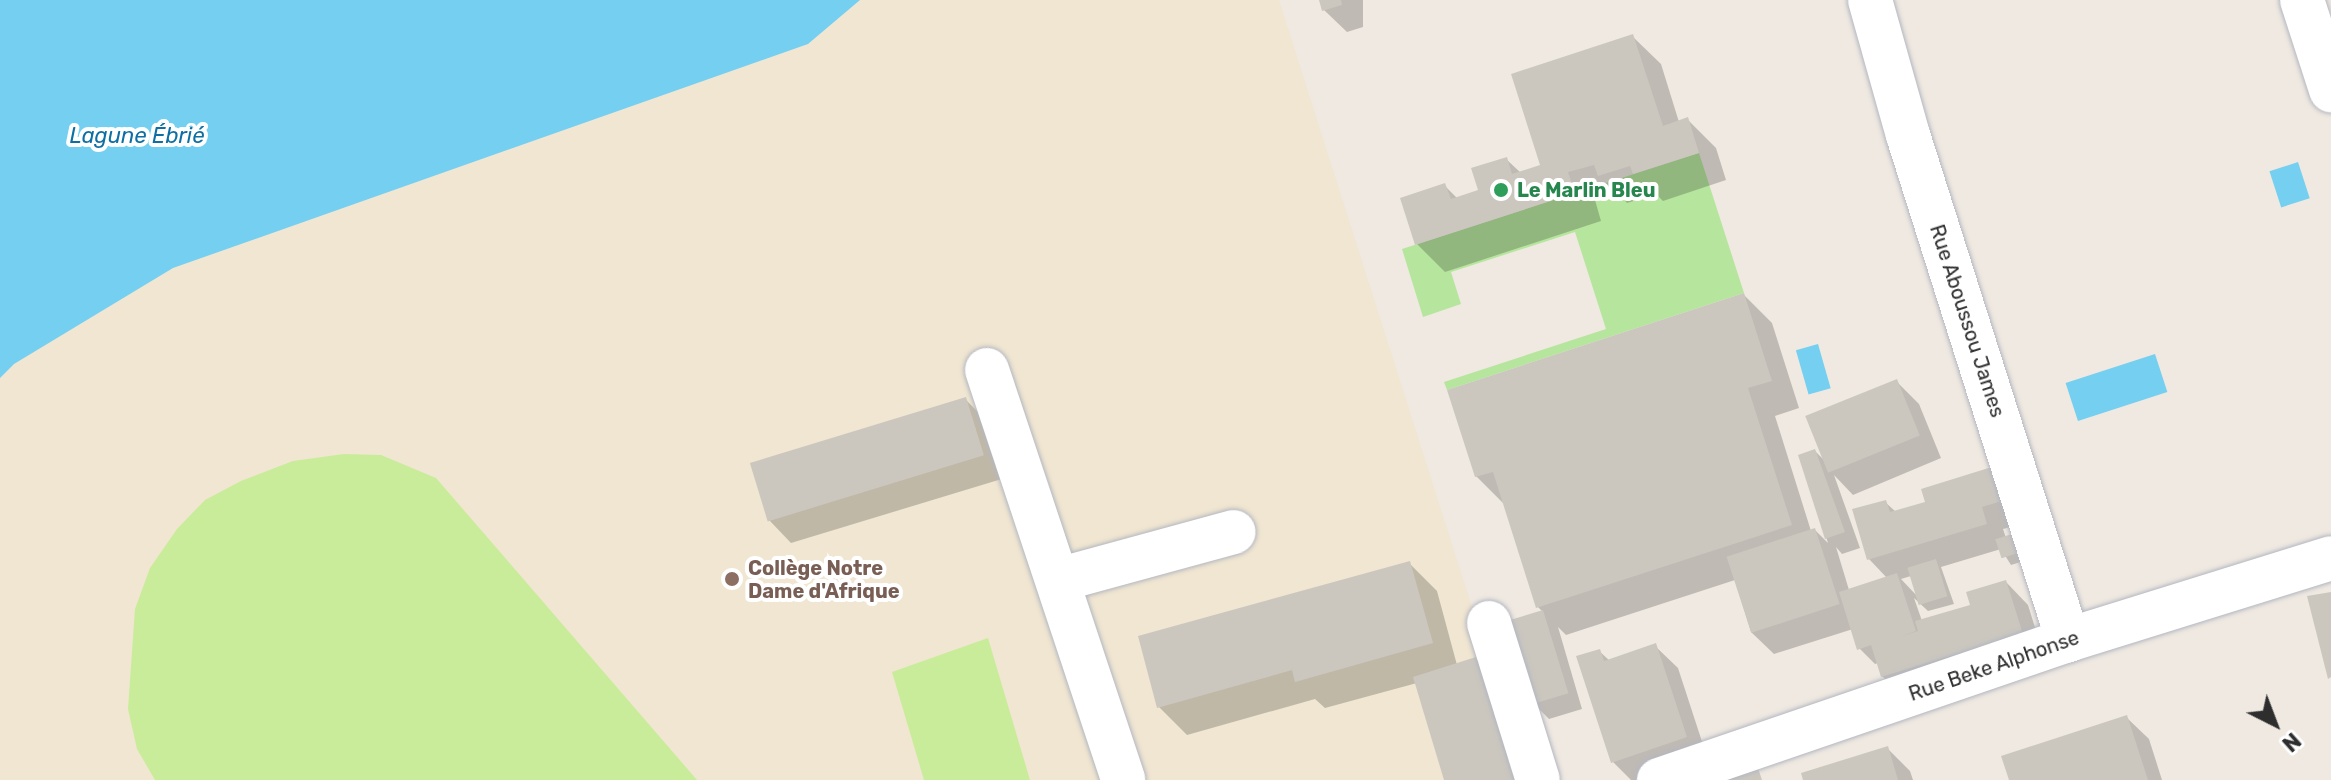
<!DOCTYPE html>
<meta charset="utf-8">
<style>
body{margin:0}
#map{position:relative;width:2331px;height:780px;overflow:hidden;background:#efe9e1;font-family:Rubik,sans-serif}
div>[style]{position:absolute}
.education>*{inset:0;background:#f0e6d1}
.green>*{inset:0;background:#b6e59e}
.pitch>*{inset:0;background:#c9ec9a}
.water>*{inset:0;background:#75cff0;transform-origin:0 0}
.shadow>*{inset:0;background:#0003}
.building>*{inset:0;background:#cbc7bf;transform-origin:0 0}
.roads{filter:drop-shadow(0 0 2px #b4b7c1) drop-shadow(0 0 2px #b4b7c1)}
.minor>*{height:44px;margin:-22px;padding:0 22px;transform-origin:22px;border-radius:22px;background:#fff}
.dots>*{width:22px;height:22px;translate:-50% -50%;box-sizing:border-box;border:4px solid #fff;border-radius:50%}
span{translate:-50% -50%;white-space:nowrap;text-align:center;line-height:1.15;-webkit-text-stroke:8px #fff;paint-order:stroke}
.leisure-label{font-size:20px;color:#27864d;font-weight:700}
.left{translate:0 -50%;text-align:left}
.street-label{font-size:20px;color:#2e2e2e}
.education-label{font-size:20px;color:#785e54;font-weight:700}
.water-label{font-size:22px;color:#0d6fa3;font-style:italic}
.north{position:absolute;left:2235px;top:684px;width:80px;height:80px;-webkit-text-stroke:6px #fff;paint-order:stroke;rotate:138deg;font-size:22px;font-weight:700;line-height:32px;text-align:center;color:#2e2e2e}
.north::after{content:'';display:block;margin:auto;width:28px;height:36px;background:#2e2e2e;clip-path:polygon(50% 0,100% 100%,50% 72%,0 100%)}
</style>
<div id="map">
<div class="education">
<i style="clip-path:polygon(860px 0,1279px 0,1527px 780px,0 780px,0 378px,14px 364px,173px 268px,808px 44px)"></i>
</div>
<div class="green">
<i style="clip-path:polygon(1699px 153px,1744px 293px,1447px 390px,1444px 382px,1606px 329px,1575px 232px,1451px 272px,1461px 304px,1423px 317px,1402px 249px)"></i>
</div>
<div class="pitch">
<i style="clip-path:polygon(344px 454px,381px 455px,436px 478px,697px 780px,155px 780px,137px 749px,128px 709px,135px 609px,150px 568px,177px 529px,205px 500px,241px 481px,293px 461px)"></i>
<i style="clip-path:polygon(988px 638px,1030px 780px,924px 780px,892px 672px)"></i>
</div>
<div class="water">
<i style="clip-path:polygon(0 0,860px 0,808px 44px,173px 268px,14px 364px,0 378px)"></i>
<i style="left:2298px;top:162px;width:38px;height:30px;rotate:72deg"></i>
<i style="left:1818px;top:344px;width:46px;height:23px;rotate:74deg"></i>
<i style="left:2155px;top:354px;width:40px;height:94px;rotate:72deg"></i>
</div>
<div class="shadow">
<i style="clip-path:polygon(1321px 0,1363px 0,1363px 27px,1347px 32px,1324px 10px)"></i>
<i style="clip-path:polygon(1633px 37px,1661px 64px,1679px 122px,1688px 120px,1716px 148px,1726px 180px,1663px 201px,1656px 194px,1627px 203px,1618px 193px,1595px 200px,1601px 221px,1445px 272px,1417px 244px,1445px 186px,1458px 199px,1480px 192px,1506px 159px,1521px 173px,1543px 166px)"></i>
<i style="clip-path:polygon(evenodd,1744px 295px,1772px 323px,1799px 408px,1775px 416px,1811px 531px,1815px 530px,1828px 543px,1801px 456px,1815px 451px,1827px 463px,1897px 382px,1919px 404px,1941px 458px,1853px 495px,1834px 475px,1860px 548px,1842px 554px,1836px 547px,1849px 590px,1887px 578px,1869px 559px,1885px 502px,1896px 512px,1927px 503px,1994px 469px,2026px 523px,2003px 529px,2006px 538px,2033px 558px,2011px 565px,2001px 549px,1941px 567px,1954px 604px,1928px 611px,1914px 598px,1922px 621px,1972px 606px,2006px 582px,2028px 605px,2044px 656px,1905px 699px,1882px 676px,1878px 663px,1875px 664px,1859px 648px,1853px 629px,1774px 654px,1751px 632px,1735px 580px,1566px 635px,1558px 627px,1582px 709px,1549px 719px,1533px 703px,1543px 612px,1538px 607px,1505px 505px,1476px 476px,1744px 295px,1911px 576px,1918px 597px,1901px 579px,1911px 576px)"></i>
<i style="clip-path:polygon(965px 399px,988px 422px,1005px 478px,791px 543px,769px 520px)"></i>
<i style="clip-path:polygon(1409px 563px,1437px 591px,1457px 665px,1476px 659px,1498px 682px,1446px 780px,1417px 683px,1325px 708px,1315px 699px,1187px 735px,1159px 707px)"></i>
<i style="clip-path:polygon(1655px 646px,1678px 668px,1708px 760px,1647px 780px,1631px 780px,1612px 761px,1599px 651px,1610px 661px)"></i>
<i style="clip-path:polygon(2126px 717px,2149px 739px,2162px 780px,2011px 780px)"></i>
<i style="clip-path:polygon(1888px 749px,1910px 771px,1913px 780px,1805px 780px)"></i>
</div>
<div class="building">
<i style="clip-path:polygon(1319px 0,1341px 0,1342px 5px,1322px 11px)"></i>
<i style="clip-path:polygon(1633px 34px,1663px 126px,1688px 117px,1699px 153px,1633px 174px,1630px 166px,1598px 176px,1594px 165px,1568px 172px,1575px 193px,1415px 245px,1400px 198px,1445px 183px,1451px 199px,1478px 190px,1471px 168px,1507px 157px,1512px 174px,1540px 165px,1511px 74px)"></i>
<i style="clip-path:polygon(1744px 293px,1772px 381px,1748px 388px,1792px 525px,1536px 608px,1493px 472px,1475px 477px,1447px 390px)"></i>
<i style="left:1897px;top:379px;width:61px;height:99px;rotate:68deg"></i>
<i style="left:966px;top:397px;width:61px;height:226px;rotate:73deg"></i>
<i style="clip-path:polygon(1815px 449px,1845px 532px,1825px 539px,1798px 455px)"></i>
<i style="clip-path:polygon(1995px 466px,2005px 500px,1982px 507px,1987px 524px,1867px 560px,1852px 509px,1886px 500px,1890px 512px,1925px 502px,1921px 489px)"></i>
<i style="left:1815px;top:528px;width:80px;height:93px;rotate:72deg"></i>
<i style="left:2021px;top:531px;width:20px;height:27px;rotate:72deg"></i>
<i style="left:1936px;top:559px;width:39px;height:30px;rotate:73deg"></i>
<i style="clip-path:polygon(1410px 561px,1433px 643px,1295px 682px,1292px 670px,1157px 708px,1138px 636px)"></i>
<i style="clip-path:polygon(1897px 573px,1916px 631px,1899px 637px,1918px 631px,1915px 621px,1970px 605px,1966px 592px,2006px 580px,2023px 634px,1881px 677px,1871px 645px,1857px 650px,1839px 592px)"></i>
<i style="clip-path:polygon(2331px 592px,2331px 677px,2328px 679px,2307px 596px)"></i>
<i style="left:1543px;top:610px;width:87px;height:37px;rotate:73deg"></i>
<i style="clip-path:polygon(1656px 643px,1687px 737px,1611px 763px,1576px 656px,1600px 649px,1604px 661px)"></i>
<i style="clip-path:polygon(1476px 657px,1517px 780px,1444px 780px,1413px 677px)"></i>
<i style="clip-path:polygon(2127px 715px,2148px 780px,2009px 780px,2001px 756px)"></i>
<i style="clip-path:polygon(1888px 746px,1898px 780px,1803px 780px,1801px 773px)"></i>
<i style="clip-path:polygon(1758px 768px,1762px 780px,1727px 780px)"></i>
</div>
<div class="roads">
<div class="minor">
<i style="left:1870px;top:0;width:140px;rotate:74.3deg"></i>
<i style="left:1908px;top:135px;width:530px;rotate:72.42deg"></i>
<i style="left:2302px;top:0;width:95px;rotate:72.1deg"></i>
<i style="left:987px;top:370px;width:432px;rotate:71.6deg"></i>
<i style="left:1058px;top:580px;width:182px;rotate:-15.3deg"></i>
<i style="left:1489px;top:623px;width:164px;rotate:72.7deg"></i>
<i style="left:1659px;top:780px;width:432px;rotate:-18.9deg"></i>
<i style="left:2068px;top:640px;width:275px;rotate:-17.3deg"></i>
</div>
</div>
<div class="dots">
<i style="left:1501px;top:190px;background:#2e9e5b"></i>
<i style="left:732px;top:579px;background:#8d6e63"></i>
</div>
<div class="leisure-label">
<span class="left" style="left:1517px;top:190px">Le Marlin Bleu</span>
</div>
<div class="street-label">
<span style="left:1967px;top:321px;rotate:72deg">Rue Aboussou James</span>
<span style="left:1994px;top:666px;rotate:-19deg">Rue Beke Alphonse</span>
</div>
<div class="education-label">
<span class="left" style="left:748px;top:580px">Collège Notre<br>Dame d'Afrique</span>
</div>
<div class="water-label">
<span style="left:137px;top:136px">Lagune Ébrié</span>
</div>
<div class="north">N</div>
</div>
